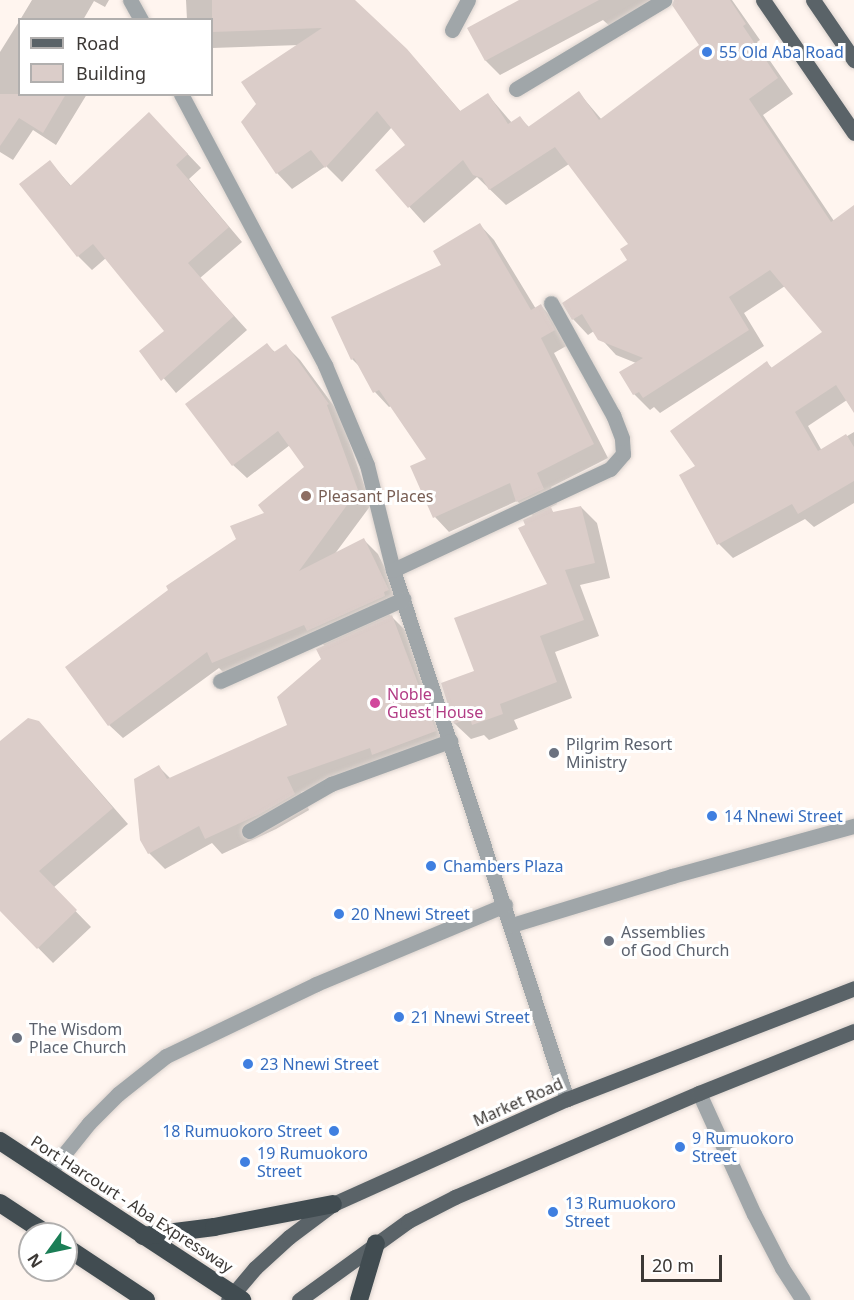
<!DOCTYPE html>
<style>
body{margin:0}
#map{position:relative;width:854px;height:1300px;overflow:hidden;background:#fff5ef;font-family:"Noto Sans",sans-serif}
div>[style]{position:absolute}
.shadow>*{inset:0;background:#0003}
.building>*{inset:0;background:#dbcdc9}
.roads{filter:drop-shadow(0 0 2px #dcd3ce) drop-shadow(0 0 2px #dcd3ce)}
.minor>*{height:15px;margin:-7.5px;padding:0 7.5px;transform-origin:7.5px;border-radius:7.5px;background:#a0a6a9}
.major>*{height:15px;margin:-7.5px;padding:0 7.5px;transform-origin:7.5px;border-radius:7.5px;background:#5a6368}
.highway>*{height:18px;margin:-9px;padding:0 9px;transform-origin:9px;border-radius:9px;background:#414c51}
.dots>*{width:16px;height:16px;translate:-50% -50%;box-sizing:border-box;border:3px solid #fff;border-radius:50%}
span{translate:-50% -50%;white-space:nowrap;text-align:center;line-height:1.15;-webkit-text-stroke:6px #fff;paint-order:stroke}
.shop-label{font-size:16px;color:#366cbe}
.left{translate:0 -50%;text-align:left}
.right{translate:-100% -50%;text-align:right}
.education-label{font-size:16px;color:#785e54}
.hotel-label{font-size:16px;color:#b23c85}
.worship-label{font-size:16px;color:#5b616d}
.street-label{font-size:16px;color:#3c3835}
.legend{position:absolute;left:18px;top:18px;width:195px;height:78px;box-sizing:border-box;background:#fff;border:2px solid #b1afae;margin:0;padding:8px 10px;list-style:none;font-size:18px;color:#3c3835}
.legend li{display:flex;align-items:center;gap:12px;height:30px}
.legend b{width:30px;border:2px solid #b1afae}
.north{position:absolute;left:18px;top:1222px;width:60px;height:60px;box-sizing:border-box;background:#fff;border:2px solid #b1afae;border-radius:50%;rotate:237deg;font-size:16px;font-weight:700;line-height:24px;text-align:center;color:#3c3835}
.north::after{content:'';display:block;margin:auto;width:21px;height:27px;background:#1b7e56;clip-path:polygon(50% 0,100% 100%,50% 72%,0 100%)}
.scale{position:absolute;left:641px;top:1255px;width:81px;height:27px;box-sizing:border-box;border:3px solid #3c3835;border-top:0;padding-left:8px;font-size:18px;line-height:21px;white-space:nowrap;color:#3c3835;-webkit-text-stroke:4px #fff;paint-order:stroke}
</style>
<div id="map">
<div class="shadow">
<i style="clip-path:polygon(32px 0,109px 0,105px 7px,94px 1px,83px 20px,20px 20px)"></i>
<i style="clip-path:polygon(186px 0,353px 0,422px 67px,461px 112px,488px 95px,512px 123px,520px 118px,530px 128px,579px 93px,602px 120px,701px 45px,694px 0,732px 0,760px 40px,757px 42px,793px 94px,763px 115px,834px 221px,854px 207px,854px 410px,847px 400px,808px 426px,822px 451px,854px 432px,854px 503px,814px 527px,805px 519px,733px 558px,719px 544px,681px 475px,698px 466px,767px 363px,773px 369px,832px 327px,785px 286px,744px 313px,764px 346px,660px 413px,654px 407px,650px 410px,634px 394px,636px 363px,616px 355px,594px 331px,588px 335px,573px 319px,629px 261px,630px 244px,569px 164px,506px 205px,477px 177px,424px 223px,377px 171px,407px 145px,392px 127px,342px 182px,326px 166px,292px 189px,277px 173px,300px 45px,212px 48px,212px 20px,187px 20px)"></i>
<i style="clip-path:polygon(522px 0,670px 0,614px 30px,603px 20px,500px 75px,486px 61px,469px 28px)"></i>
<i style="clip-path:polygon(20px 20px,20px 94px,87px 94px,56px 145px,33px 130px,13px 160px,0 152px,0 52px)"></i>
<i style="clip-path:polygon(162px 127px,201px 168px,189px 179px,242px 242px,200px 278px,247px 330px,176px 393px,141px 351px,166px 331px,106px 258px,92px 270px,78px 256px,22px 184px,50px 162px,72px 187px)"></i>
<i style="clip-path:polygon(480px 225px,494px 240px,536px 309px,541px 306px,555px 321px,568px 345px,554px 353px,608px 458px,551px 487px,557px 504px,549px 508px,554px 513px,581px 507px,597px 523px,610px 578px,580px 585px,599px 636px,555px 652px,572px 698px,514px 720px,518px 729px,489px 740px,484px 735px,471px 739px,455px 724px,442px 684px,476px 672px,549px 585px,527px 525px,534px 517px,517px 501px,449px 532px,435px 517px,428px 460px,391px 406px,389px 407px,375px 392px,360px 367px,352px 359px)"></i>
<i style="clip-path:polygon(267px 345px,276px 353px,286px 346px,300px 360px,339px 413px,371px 505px,334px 555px,364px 540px,378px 554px,402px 604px,397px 607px,398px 610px,389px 614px,407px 632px,451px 747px,301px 792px,309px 810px,276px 829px,222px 854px,212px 843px,165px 869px,149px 853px,141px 839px,159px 767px,171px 779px,289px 725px,323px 660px,325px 646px,317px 639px,227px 676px,219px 668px,123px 738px,109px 725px,238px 540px,267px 513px,306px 467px,290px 445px,247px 478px,233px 465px)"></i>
<i style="clip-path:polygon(39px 722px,128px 824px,53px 888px,91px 927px,53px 963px,0 909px,0 743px)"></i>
</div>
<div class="building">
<i style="clip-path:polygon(212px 0,355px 0,407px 49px,460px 111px,488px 93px,508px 124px,520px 116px,528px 127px,579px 91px,599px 120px,699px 45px,672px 5px,674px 0,730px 0,746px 24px,743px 26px,778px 78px,749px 99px,831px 222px,854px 205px,854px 413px,836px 385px,795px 412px,818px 451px,846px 434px,854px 447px,854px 481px,798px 514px,792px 504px,717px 545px,679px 475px,695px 466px,670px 431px,767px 361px,771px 368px,822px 332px,770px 270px,729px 297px,749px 330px,643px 398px,639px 392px,633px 395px,619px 372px,643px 358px,598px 340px,582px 314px,572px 320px,562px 303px,627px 260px,620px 249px,628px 244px,555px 147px,489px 190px,482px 178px,473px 175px,463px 160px,408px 208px,375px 170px,405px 145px,377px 111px,325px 168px,311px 150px,276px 174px,241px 122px,256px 104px,241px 82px,322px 28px,212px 32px)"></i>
<i style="clip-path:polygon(519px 0,599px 0,485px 61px,467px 28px)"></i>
<i style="clip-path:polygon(0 94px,66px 94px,43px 133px,19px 118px,0 146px)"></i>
<i style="clip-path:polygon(149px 112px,188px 154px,176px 165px,229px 227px,188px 263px,234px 316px,161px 381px,139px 351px,164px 331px,93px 244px,77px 257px,19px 184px,50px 160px,70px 186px)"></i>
<i style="clip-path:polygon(480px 223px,531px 310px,541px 304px,555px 330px,541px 338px,594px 444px,537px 473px,544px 489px,516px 502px,510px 483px,433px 518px,410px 466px,426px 459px,379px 390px,373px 393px,354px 358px,351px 360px,331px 317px,441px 265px,433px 251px)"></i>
<i style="clip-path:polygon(267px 343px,274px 352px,286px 344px,329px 404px,327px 405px,358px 490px,299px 571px,364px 538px,389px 590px,384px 592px,385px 596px,307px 631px,304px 625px,212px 663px,207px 652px,108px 726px,65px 667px,168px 590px,166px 586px,236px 539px,230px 526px,264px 513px,258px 505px,304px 467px,278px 431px,232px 466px,185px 404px)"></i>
<i style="clip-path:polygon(581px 506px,595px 563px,565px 570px,584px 620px,540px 636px,557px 682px,500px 704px,503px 714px,472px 725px,470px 718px,454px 724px,441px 683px,474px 671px,454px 618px,547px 584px,518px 528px,525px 525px,523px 520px,551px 507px,553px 512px)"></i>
<i style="clip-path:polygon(392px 615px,436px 731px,372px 755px,370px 748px,287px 777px,295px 794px,260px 814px,205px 839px,199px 826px,148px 854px,140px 840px,134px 779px,159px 765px,167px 779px,287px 725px,277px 697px,321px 659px,316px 649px)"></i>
<i style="clip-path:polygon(28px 718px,39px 721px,113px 808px,39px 871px,77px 910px,37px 949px,0 911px,0 741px)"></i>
</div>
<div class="roads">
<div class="minor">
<i style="left:130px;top:0;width:23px;rotate:61deg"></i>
<i style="left:452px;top:30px;width:34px;rotate:-62deg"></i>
<i style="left:516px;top:89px;width:173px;rotate:-31deg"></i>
<i style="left:181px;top:94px;width:307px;rotate:62deg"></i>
<i style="left:325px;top:365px;width:108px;rotate:67.2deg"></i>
<i style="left:367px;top:465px;width:108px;rotate:76.1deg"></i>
<i style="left:393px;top:570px;width:557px;rotate:71.79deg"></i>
<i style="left:393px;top:570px;width:239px;rotate:-25deg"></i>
<i style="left:610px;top:469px;width:20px;rotate:-49deg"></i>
<i style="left:623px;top:454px;width:16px;rotate:-94deg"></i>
<i style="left:622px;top:438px;width:25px;rotate:-111deg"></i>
<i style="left:613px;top:415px;width:128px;rotate:-119deg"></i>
<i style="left:220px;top:681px;width:201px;rotate:-24.1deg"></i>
<i style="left:249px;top:831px;width:95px;rotate:-29.8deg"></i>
<i style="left:331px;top:784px;width:127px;rotate:-19.9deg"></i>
<i style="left:512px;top:925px;width:167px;rotate:-17deg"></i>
<i style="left:672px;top:876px;width:189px;rotate:-15.4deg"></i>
<i style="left:699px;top:1093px;width:133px;rotate:65.6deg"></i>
<i style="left:754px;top:1214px;width:61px;rotate:62.6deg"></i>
<i style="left:782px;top:1268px;width:38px;rotate:57deg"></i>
<i style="left:48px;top:1174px;width:65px;rotate:-51.2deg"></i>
<i style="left:89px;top:1123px;width:41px;rotate:-45deg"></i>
<i style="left:118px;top:1094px;width:61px;rotate:-38.4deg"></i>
<i style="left:166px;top:1056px;width:166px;rotate:-25.6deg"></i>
<i style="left:316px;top:984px;width:205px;rotate:-22.7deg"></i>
</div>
<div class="major">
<i style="left:763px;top:0;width:161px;rotate:55.6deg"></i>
<i style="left:813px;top:0;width:73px;rotate:55.7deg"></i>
<i style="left:228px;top:1300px;width:42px;rotate:-49.8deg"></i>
<i style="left:255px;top:1268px;width:46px;rotate:-42.4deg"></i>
<i style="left:289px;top:1237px;width:55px;rotate:-36.9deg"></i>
<i style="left:333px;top:1204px;width:256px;rotate:-24.2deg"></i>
<i style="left:567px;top:1099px;width:308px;rotate:-21.1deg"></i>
<i style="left:299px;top:1300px;width:135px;rotate:-35.9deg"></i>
<i style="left:408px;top:1221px;width:53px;rotate:-27.1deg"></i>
<i style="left:455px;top:1197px;width:265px;rotate:-23.1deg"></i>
<i style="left:699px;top:1093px;width:167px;rotate:-21.8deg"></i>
</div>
<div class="highway">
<i style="left:0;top:1141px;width:290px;rotate:33.3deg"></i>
<i style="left:0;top:1203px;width:56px;rotate:33.4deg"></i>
<i style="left:143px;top:1236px;width:72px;rotate:-7.2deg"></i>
<i style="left:214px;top:1227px;width:121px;rotate:-10.9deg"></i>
<i style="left:66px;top:1247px;width:96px;rotate:33.5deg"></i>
<i style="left:359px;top:1300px;width:59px;rotate:-73.4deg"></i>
</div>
</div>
<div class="dots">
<i style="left:707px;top:52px;background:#3f7fe0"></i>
<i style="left:306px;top:496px;background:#8d6e63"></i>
<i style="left:375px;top:703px;background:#d1479c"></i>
<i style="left:554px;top:753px;background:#6b7280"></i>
<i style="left:712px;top:816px;background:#3f7fe0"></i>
<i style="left:431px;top:866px;background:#3f7fe0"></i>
<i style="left:339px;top:914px;background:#3f7fe0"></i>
<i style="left:609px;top:941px;background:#6b7280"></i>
<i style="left:399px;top:1017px;background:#3f7fe0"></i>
<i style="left:17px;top:1038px;background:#6b7280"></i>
<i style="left:248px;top:1064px;background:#3f7fe0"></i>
<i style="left:334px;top:1131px;background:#3f7fe0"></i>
<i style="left:680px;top:1147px;background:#3f7fe0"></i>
<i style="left:245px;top:1162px;background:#3f7fe0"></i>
<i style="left:553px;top:1212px;background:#3f7fe0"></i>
</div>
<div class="shop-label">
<span class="left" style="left:719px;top:52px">55 Old Aba Road</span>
<span class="left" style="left:724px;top:816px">14 Nnewi Street</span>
<span class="left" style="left:443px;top:866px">Chambers Plaza</span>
<span class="left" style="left:351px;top:914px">20 Nnewi Street</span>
<span class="left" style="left:411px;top:1017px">21 Nnewi Street</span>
<span class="left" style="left:260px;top:1064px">23 Nnewi Street</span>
<span class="right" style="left:322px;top:1131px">18 Rumuokoro Street</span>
<span class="left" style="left:692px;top:1147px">9 Rumuokoro<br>Street</span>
<span class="left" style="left:257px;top:1162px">19 Rumuokoro<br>Street</span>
<span class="left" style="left:565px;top:1212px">13 Rumuokoro<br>Street</span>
</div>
<div class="education-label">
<span class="left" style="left:318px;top:496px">Pleasant Places</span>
</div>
<div class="hotel-label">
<span class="left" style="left:387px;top:703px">Noble<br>Guest House</span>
</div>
<div class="worship-label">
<span class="left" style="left:566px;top:753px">Pilgrim Resort<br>Ministry</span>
<span class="left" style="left:621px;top:941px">Assemblies<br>of God Church</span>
<span class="left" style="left:29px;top:1038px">The Wisdom<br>Place Church</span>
</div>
<div class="street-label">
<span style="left:518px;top:1102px;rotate:-24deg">Market Road</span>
<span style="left:132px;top:1204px;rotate:33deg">Port Harcourt - Aba Expressway</span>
</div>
<ul class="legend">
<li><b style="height:8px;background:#5a6368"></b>Road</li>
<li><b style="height:16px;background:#dbcdc9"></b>Building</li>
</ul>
<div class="north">N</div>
<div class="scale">20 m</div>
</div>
